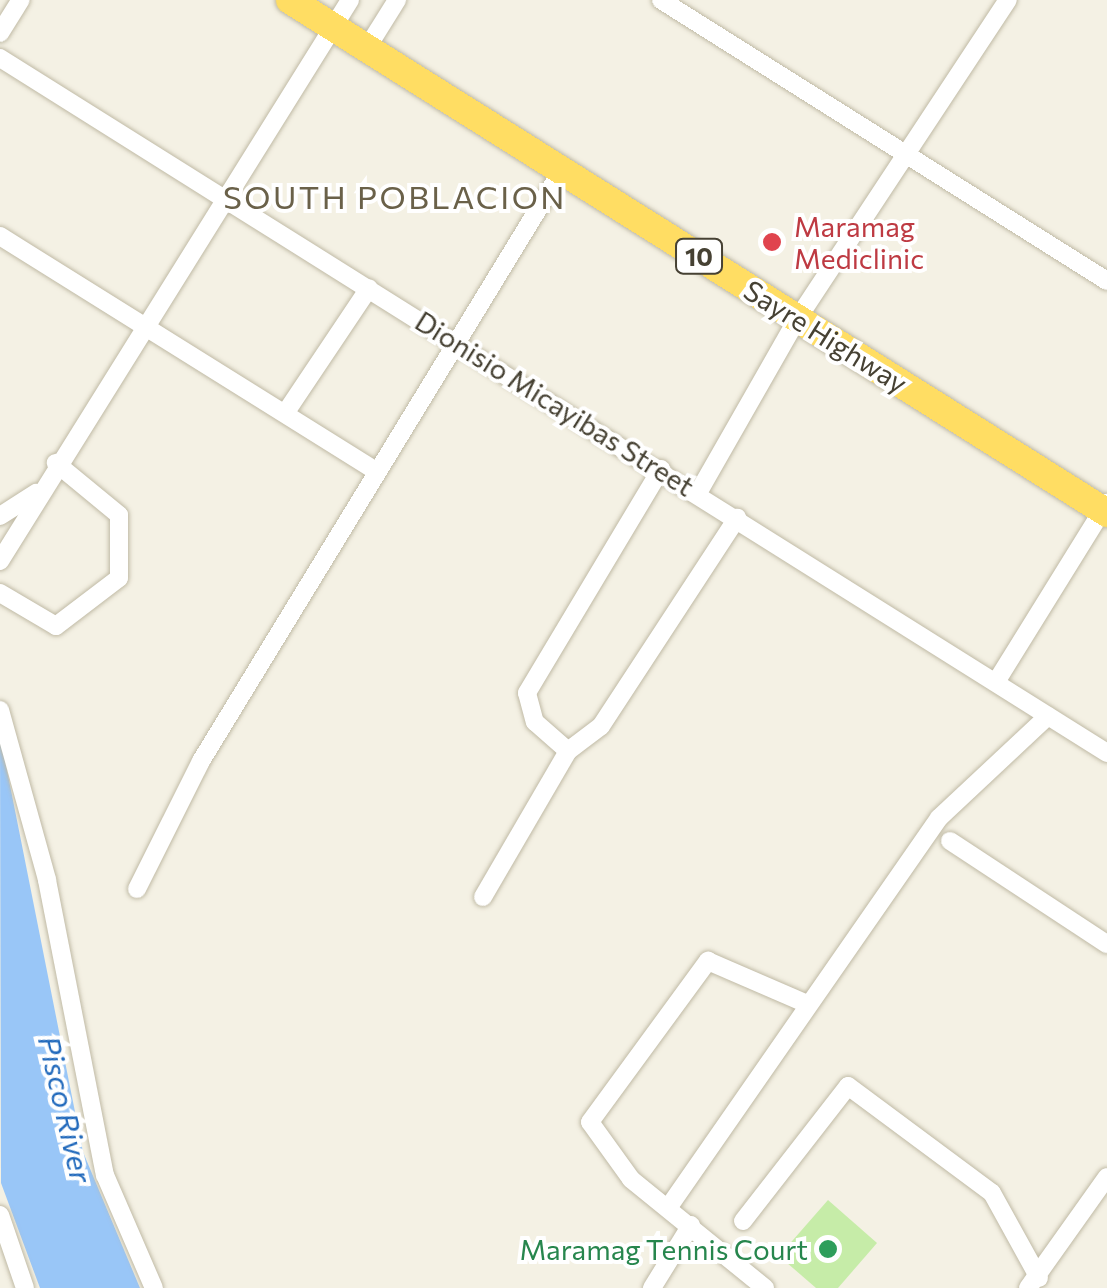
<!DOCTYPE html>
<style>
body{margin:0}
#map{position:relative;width:1107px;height:1288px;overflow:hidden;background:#f4f1e4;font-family:Commissioner,sans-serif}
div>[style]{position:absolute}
.green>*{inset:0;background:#c6eca8}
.water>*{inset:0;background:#99c6f7}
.roads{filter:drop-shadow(0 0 2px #c0baa5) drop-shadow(0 0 2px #c0baa5)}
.minor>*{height:18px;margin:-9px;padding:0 9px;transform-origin:9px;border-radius:9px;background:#fff}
.highway>*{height:28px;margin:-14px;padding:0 14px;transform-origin:14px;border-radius:14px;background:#ffdd63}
.dots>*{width:28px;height:28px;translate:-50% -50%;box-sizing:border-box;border:5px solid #fff;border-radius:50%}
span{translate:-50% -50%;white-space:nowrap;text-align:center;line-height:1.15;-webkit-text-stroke:8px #fff;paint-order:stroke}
.shield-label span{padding:2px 8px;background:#fff;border:2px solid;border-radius:8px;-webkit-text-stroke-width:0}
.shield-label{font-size:25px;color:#464133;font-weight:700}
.health-label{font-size:28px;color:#be3a42}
.left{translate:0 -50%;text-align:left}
.street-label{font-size:28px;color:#464133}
.leisure-label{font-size:28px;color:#27864d}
.right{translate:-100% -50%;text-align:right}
.water-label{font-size:30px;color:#226abc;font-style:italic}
.quarter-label{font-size:32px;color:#6a6149;letter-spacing:2.5px}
</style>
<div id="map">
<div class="green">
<i style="clip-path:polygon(828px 1200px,877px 1243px,838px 1288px,816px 1288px,779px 1256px)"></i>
</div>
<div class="water">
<i style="clip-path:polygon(0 735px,83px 1152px,140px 1288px,40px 1288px,1px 1183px)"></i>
</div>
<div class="roads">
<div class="minor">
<i style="left:661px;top:0;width:527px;rotate:32.21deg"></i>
<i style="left:0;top:33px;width:39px;rotate:-58deg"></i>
<i style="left:367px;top:48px;width:57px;rotate:-58deg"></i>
<i style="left:0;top:58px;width:1307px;rotate:32.12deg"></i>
<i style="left:0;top:236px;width:445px;rotate:32deg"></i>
<i style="left:286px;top:412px;width:149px;rotate:-56.2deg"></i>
<i style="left:661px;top:469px;width:261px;rotate:120.9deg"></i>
<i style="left:527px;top:693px;width:30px;rotate:75deg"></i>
<i style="left:535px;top:722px;width:44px;rotate:41.3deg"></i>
<i style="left:568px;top:751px;width:41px;rotate:-37.1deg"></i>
<i style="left:601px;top:726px;width:249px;rotate:-56.8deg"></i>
<i style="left:698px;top:493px;width:202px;rotate:-60.3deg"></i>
<i style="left:798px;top:318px;width:381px;rotate:-56.6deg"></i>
<i style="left:0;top:516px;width:43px;rotate:-32.6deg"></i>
<i style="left:0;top:561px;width:661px;rotate:-58.04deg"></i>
<i style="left:0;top:593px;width:65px;rotate:30.5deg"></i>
<i style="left:56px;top:626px;width:79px;rotate:-37.3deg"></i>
<i style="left:119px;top:578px;width:63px;rotate:-90deg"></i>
<i style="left:119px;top:515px;width:82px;rotate:-140.5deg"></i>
<i style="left:996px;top:682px;width:211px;rotate:-58.2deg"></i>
<i style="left:0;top:710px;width:176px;rotate:74.5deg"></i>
<i style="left:47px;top:880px;width:301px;rotate:78.9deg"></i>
<i style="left:105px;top:1175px;width:123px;rotate:66.6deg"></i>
<i style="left:950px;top:841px;width:188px;rotate:33.3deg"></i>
<i style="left:137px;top:889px;width:143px;rotate:-63.4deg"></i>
<i style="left:201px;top:761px;width:693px;rotate:-58.58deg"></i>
<i style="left:483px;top:897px;width:169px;rotate:-59.8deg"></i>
<i style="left:668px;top:1208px;width:475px;rotate:-55.2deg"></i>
<i style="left:939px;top:818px;width:149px;rotate:-43.1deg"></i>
<i style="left:0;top:1215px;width:77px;rotate:71.1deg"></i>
<i style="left:743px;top:1221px;width:171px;rotate:-52.1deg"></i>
<i style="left:848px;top:1086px;width:179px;rotate:36.6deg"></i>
<i style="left:992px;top:1193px;width:97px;rotate:61.1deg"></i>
<i style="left:652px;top:1288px;width:74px;rotate:-58.2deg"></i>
<i style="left:765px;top:1288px;width:173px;rotate:-140.9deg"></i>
<i style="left:631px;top:1179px;width:70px;rotate:-125.7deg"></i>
<i style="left:590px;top:1122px;width:200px;rotate:-53.8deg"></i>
<i style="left:708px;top:961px;width:106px;rotate:23.4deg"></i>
<i style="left:1028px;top:1288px;width:136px;rotate:-54.6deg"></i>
</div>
<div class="highway">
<i style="left:290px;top:0;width:965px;rotate:32.12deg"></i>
</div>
</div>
<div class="dots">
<i style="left:772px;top:242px;background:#e0444e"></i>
<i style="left:828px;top:1249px;background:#2e9e5b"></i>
</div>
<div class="shield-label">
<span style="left:699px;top:256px">10</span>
</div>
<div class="health-label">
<span class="left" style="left:794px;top:242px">Maramag<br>Mediclinic</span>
</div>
<div class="street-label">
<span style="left:826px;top:336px;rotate:32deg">Sayre Highway</span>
<span style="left:555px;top:403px;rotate:32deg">Dionisio Micayibas Street</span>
</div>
<div class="leisure-label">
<span class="right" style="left:808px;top:1249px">Maramag Tennis Court</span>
</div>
<div class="water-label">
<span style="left:66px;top:1109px;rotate:77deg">Pisco River</span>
</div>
<div class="quarter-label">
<span style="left:395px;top:196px">SOUTH POBLACION</span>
</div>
</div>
